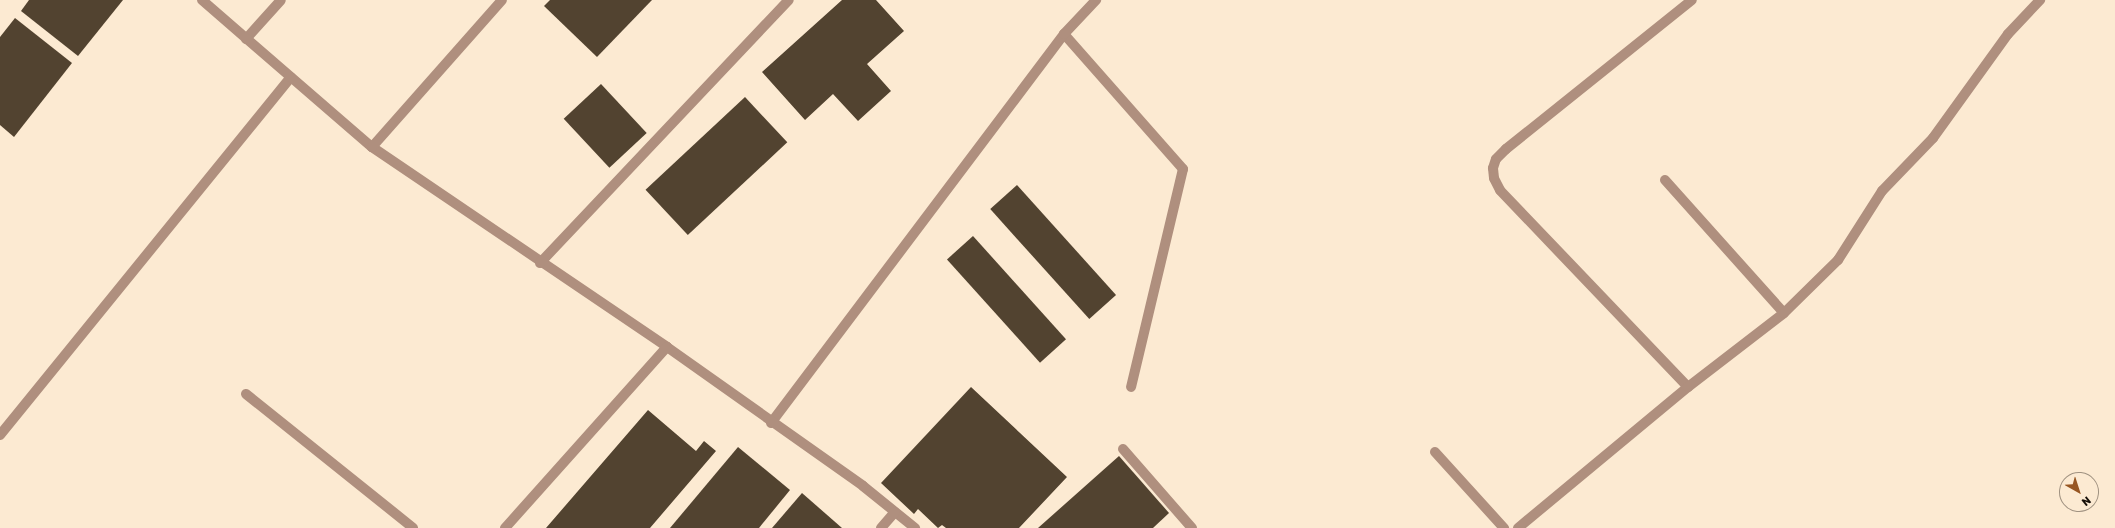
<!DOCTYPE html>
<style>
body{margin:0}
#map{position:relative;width:2115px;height:528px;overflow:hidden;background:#fcead2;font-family:Rubik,sans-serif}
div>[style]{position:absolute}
.building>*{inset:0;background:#524330;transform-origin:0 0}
.service>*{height:10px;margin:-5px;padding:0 5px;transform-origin:5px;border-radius:5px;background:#af8f7e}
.minor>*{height:10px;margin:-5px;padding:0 5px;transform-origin:5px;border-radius:5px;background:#af8f7e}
.tertiary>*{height:10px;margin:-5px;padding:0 5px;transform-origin:5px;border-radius:5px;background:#af8f7e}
span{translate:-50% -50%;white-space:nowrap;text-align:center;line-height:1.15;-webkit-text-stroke:4px #fcead2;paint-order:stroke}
.north{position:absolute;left:2059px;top:472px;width:40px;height:40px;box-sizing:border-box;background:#fcead2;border:1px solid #a09281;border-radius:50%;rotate:141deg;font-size:11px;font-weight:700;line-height:16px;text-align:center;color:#160f08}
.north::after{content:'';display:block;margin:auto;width:14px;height:18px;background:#975622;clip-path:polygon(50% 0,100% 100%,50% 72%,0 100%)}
</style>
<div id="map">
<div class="building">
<i style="clip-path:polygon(29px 0,123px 0,78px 56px,21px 11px)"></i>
<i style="clip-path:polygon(550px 0,652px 0,597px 57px,544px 6px)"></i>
<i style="clip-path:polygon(842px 0,876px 0,904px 31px,867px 64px,891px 91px,858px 121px,833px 94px,805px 120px,762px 72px)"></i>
<i style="clip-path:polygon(15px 18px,72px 63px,14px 137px,0 125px,0 37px)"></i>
<i style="left:601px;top:84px;width:67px;height:51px;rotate:47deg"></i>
<i style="left:745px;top:97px;width:62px;height:136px;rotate:47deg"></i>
<i style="left:1017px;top:185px;width:148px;height:36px;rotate:48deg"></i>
<i style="left:973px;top:236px;width:139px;height:35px;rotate:48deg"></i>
<i style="clip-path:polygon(971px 387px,1067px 477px,1019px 528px,946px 528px,942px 525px,938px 528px,918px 509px,914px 514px,881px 483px)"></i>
<i style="clip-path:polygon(648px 410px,696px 451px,704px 441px,716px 451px,650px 528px,546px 528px)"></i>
<i style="clip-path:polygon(738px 447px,790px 490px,759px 528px,670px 528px)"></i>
<i style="clip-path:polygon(1119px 456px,1169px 513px,1153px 528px,1038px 528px)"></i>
<i style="clip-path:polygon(802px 493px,842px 528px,772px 528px)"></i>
</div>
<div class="service">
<i style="left:1064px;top:34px;width:180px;rotate:48.6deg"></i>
<i style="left:1183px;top:169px;width:224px;rotate:103.4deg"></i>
<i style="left:771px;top:423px;width:487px;rotate:-53deg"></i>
<i style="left:1064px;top:34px;width:47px;rotate:-46.7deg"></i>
<i style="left:1435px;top:452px;width:103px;rotate:47.8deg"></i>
</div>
<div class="minor">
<i style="left:246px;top:39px;width:52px;rotate:-48.1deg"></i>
<i style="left:372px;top:147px;width:356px;rotate:34.1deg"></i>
<i style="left:667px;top:347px;width:240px;rotate:35.3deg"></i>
<i style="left:863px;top:486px;width:67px;rotate:38.9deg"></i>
<i style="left:1665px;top:180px;width:178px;rotate:48.2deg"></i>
<i style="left:540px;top:263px;width:362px;rotate:-46.6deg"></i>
<i style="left:1688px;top:387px;width:272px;rotate:-133.7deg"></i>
<i style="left:1500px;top:190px;width:13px;rotate:-117deg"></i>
<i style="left:1494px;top:178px;width:10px;rotate:-96deg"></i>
<i style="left:1493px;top:168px;width:9px;rotate:-72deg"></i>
<i style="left:1496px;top:159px;width:14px;rotate:-45deg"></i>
<i style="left:1506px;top:149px;width:238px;rotate:-38.7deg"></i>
<i style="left:246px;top:394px;width:214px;rotate:38.7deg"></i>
<i style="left:0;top:435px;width:461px;rotate:-50.9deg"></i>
<i style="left:1123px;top:449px;width:105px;rotate:48.9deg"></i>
<i style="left:505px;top:528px;width:243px;rotate:-48.2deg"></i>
<i style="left:881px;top:528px;width:21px;rotate:-49deg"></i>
<i style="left:1518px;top:528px;width:221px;rotate:-39.7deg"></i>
<i style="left:1688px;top:387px;width:121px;rotate:-37.6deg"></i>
<i style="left:1784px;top:313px;width:76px;rotate:-44.5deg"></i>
<i style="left:1838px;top:260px;width:82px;rotate:-57.5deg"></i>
<i style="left:1882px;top:191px;width:74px;rotate:-46.1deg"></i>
<i style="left:1933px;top:138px;width:128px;rotate:-54.2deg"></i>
<i style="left:2008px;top:34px;width:47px;rotate:-46.7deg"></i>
</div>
<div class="tertiary">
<i style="left:202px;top:0;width:225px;rotate:40.9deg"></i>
<i style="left:372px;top:147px;width:196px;rotate:-48.5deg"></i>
</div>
<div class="north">N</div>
</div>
